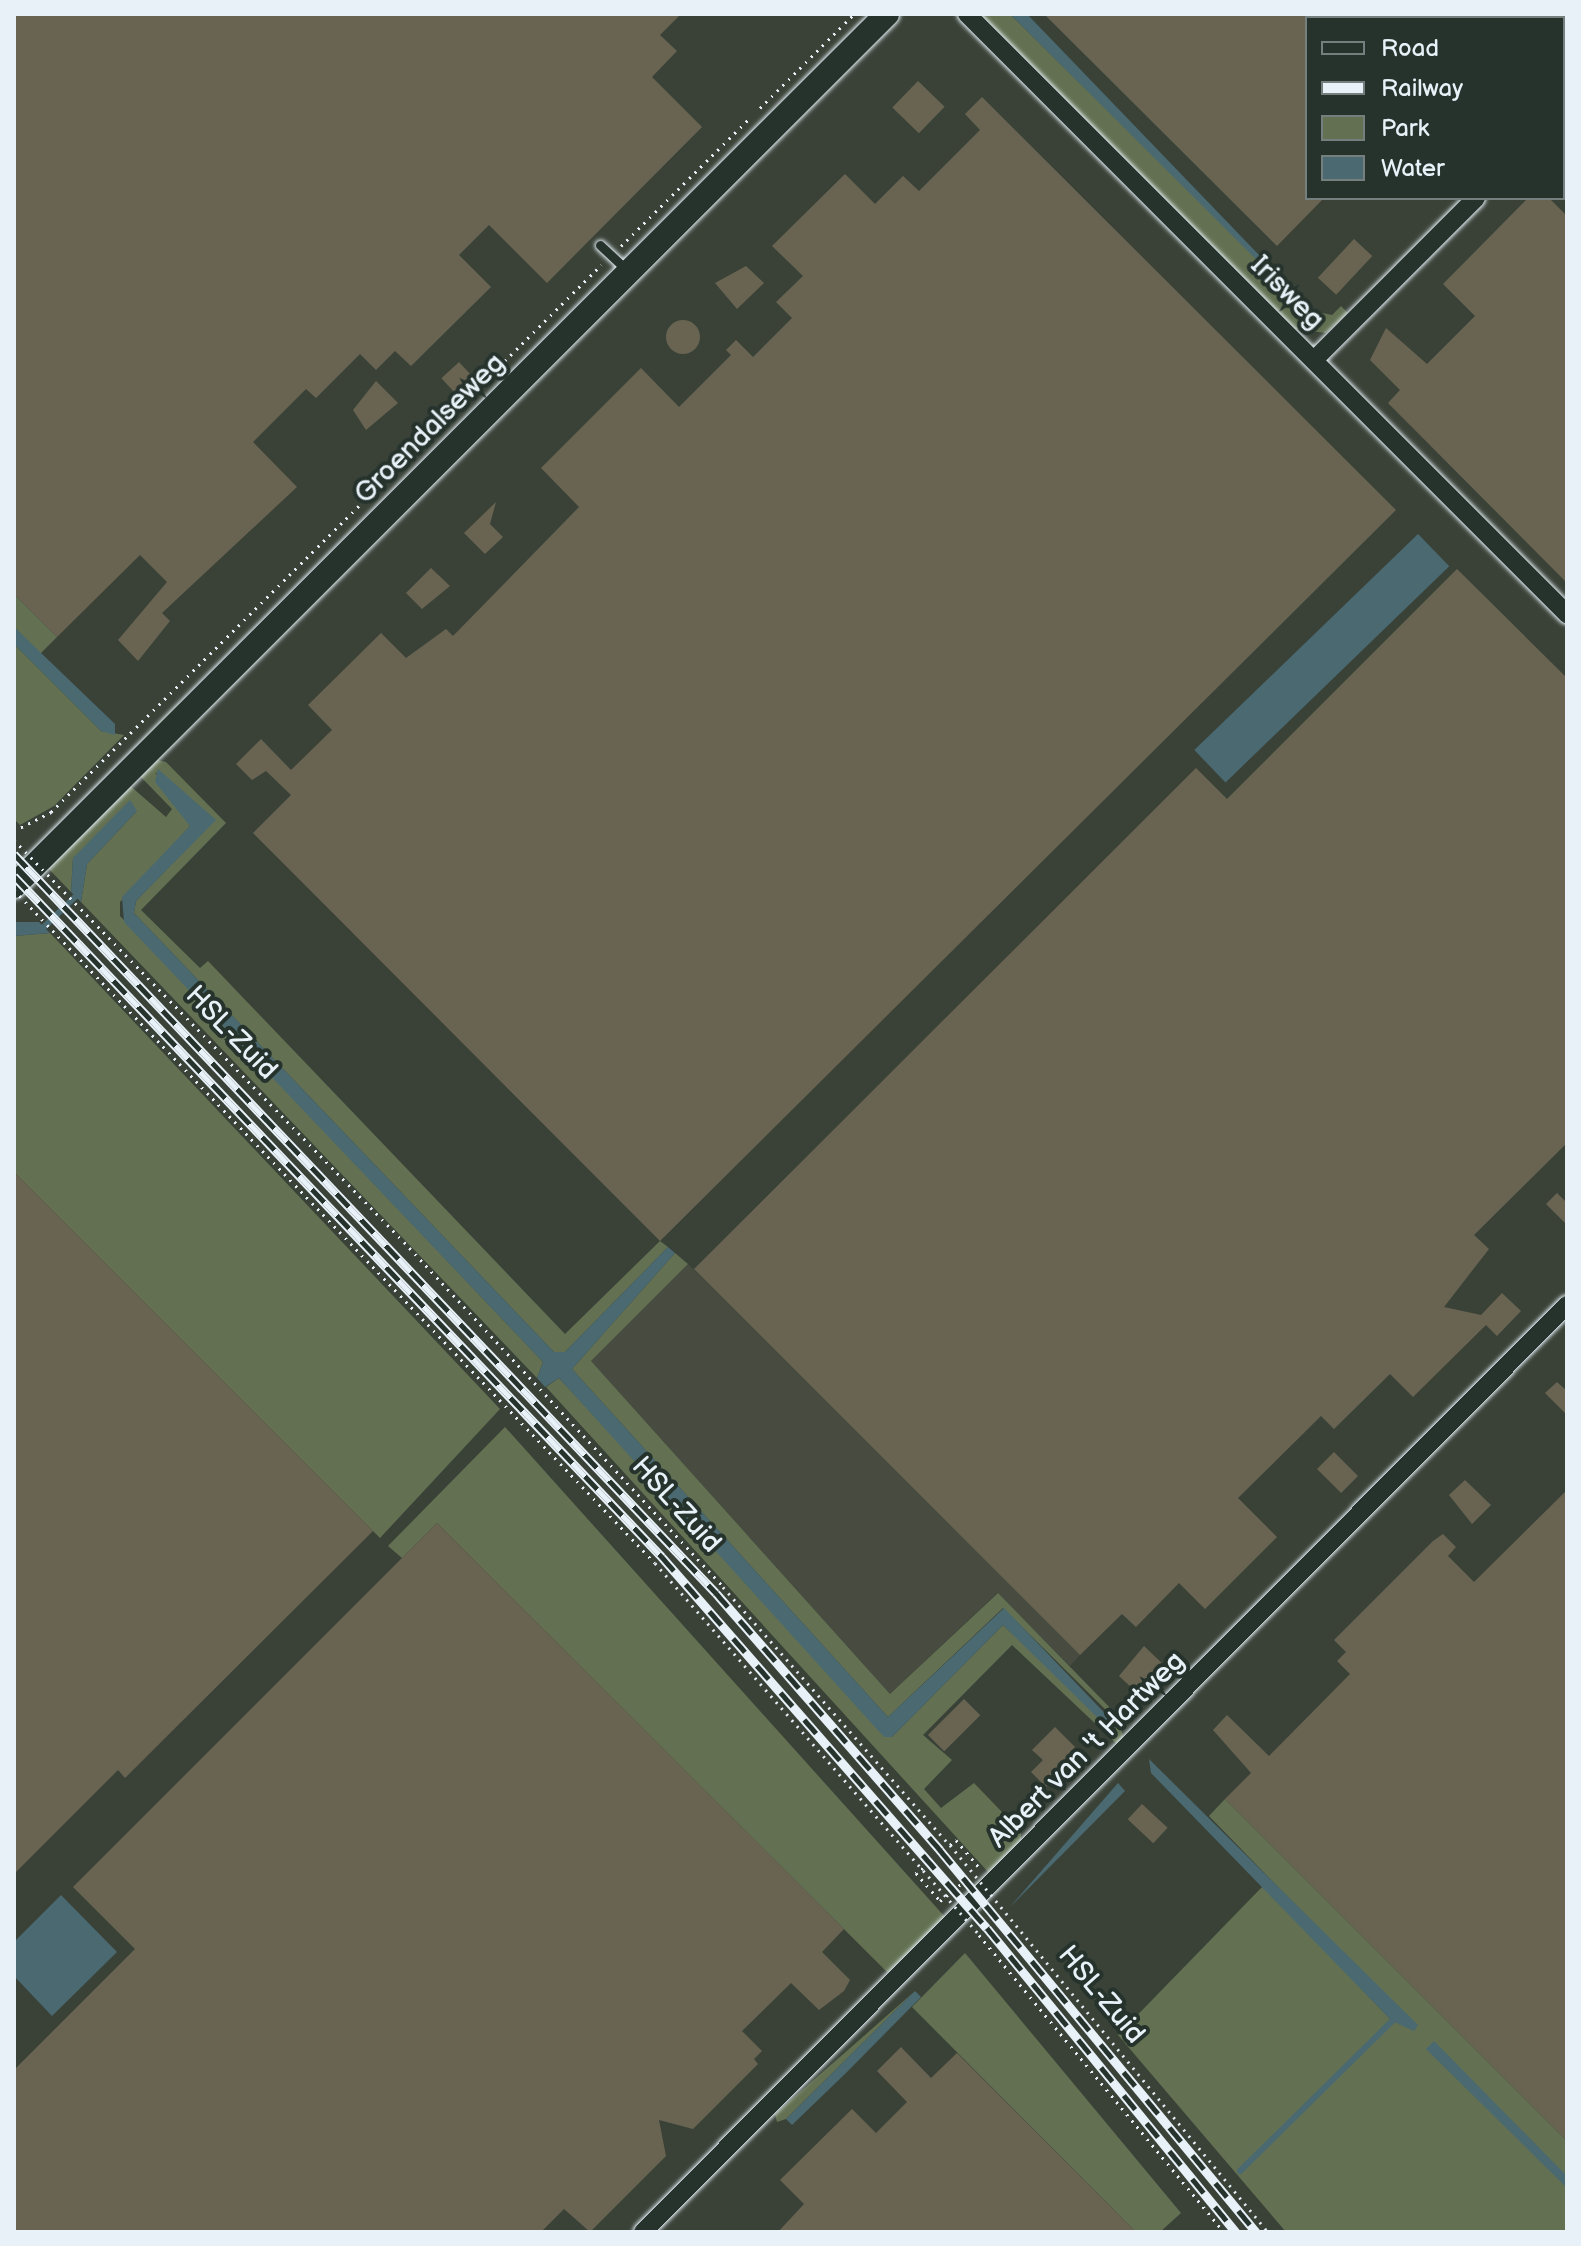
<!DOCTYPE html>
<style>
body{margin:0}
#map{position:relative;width:1581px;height:2246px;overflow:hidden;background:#3a4238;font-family:"Balsamiq Sans",sans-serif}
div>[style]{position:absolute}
.built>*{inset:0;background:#484c40}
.green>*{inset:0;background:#637152}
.water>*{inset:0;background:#4a6971;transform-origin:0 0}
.stream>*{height:6px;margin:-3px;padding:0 3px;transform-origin:3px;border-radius:3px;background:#4a6971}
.building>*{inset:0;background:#686451;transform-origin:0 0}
.round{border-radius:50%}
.path>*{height:3px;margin-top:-1.5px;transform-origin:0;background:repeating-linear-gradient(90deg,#e8f1f8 0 2px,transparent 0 8px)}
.roads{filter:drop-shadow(0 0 2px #e8f1f8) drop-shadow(0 0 2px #e8f1f8)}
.service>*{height:9px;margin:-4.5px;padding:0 4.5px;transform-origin:4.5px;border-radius:4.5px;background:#26332d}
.minor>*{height:18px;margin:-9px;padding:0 9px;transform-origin:9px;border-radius:9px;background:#26332d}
.tertiary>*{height:24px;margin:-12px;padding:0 12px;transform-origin:12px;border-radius:12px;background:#26332d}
.rail>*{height:9px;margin-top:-4.5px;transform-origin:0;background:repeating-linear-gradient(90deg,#26332d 0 18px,#e8f1f8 0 36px);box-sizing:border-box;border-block:2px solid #e8f1f8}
.path-bridge>*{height:3px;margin-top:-1.5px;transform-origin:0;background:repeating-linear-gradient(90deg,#e8f1f8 0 2px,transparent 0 8px)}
span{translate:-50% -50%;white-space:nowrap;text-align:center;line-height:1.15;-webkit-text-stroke:8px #26332d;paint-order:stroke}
.street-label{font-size:28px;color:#e8f1f8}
.frame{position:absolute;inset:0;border:16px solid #e8f1f8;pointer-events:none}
.legend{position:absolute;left:1305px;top:16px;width:260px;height:184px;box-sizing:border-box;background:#26332d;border:2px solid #747f7e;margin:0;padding:10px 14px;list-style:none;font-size:24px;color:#e8f1f8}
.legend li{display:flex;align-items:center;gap:16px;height:40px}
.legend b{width:40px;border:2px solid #747f7e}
</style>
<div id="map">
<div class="built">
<i style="clip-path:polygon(688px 1264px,1080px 1655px,1070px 1666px,997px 1593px,890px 1694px,591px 1361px)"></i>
</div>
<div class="green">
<i style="clip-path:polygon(980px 14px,1010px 14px,1309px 310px,1332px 315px,1341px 306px,1348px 313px,1326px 333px,1294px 329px)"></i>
<i style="clip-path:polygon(14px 594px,57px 637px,40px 654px,14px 627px)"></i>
<i style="clip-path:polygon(14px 644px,101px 731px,124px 735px,54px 806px,20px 825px,14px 819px)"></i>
<i style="clip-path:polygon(152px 759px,166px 762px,226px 823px,141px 910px,200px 968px,208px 961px,565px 1334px,660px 1241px,668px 1247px,565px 1352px,554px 1352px,134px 913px,136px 901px,215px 820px,155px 772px,190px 826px,120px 902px,120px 916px,543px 1362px,537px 1378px,81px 902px,87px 864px,137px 811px,73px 858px,71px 892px,46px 866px,128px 784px,166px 817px,172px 809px,138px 774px)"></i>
<i style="clip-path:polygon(50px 933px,500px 1409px,380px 1538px,14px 1172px,14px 936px)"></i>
<i style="clip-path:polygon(675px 1253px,688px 1264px,591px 1361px,890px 1694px,998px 1593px,1118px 1716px,1124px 1740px,1119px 1746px,1012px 1645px,923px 1735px,952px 1760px,924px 1789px,941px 1808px,974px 1783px,1021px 1832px,1021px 1843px,990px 1874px,546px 1387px,559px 1378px,892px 1737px,1003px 1625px,1116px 1731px,1116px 1720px,1003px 1608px,888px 1717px,572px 1369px)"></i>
<i style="clip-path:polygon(505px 1427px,945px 1917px,888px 1973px,437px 1523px,402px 1558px,388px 1546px)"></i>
<i style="clip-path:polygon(1225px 1799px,1567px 2141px,1567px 2232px,1286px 2232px,1118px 2035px,1263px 1886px,1392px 2021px,1416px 2029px,1209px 1816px)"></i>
<i style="clip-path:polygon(965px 1953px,1181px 2213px,1160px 2232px,1136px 2232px,912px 2007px)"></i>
<i style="clip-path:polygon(915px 1991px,786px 2119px,777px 2122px,775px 2114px)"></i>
</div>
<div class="water">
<i style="clip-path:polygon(1010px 14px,1027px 14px,1312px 310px,1304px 307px)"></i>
<i style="left:1418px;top:534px;width:45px;height:311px;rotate:46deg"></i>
<i style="clip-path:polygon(14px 627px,115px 724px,115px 735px,101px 731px,14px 644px)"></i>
<i style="clip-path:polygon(158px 769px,216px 820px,136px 901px,134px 913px,554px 1352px,565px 1352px,668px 1247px,675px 1253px,572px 1369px,888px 1717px,1004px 1608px,1119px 1728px,1107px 1727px,1003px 1625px,892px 1737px,884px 1737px,559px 1378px,545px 1387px,537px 1378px,543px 1362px,124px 922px,122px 897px,190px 826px,155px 782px)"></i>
<i style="clip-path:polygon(130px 800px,137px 811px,87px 864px,81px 902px,71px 892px,73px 858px)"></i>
<i style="clip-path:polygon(14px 922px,39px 922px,50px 933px,14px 936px)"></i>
<i style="clip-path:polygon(1149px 1759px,1418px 2025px,1414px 2031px,1392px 2021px,1151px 1773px)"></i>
<i style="clip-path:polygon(1118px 1783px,1125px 1791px,1009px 1908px)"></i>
<i style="clip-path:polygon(61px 1895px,117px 1952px,52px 2016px,14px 1976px,14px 1942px)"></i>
<i style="clip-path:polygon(915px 1991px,921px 1997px,847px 2072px,792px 2125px,786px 2119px)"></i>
<i style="clip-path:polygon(1434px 2041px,1567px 2176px,1567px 2188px,1426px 2049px)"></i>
</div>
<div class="stream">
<i style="left:44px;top:927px;width:45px;rotate:-44.1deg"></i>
<i style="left:1240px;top:2171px;width:214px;rotate:-44.6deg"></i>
</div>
<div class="building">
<i style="clip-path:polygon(14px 14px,681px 14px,660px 35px,677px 51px,652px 77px,702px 127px,547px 283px,489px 225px,459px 255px,491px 287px,411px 366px,395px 351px,376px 370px,360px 354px,316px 398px,306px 389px,253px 442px,297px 487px,162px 613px,170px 621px,138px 661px,118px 640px,167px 582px,140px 555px,57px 637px,14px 594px)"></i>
<i style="clip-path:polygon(1044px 14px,1307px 14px,1307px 198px,1324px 198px,1277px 246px)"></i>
<i style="left:918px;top:81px;width:37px;height:37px;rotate:44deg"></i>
<i style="clip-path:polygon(982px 97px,1396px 510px,660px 1241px,253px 833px,291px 795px,266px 771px,252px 780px,236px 764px,261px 739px,291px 770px,332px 730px,308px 705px,381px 633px,406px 658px,446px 629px,453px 636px,579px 507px,541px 468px,641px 368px,679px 407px,731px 355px,726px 350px,736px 340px,753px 357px,792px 318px,776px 302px,803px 276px,772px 246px,845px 174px,875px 204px,903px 176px,919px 191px,980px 130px,965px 114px)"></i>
<i style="clip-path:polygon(1528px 198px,1549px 198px,1567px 216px,1567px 583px,1388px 403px,1400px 390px,1370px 360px,1386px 328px,1427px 364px,1475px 316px,1443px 284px)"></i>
<i style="left:1354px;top:239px;width:25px;height:53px;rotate:43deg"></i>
<i style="clip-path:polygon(746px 266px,764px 283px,737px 309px,715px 283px)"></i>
<i class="round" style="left:666px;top:320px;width:34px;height:34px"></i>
<i style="left:459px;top:362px;width:19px;height:24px;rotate:47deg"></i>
<i style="clip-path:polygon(376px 381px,398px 403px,366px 430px,353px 410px)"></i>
<i style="clip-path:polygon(496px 502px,490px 524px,503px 537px,485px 554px,464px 533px)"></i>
<i style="clip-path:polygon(431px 568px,450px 586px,422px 609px,406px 593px)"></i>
<i style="clip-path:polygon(1457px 569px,1567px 678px,1567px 1143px,1474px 1235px,1489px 1249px,1444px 1307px,1481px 1315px,1502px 1293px,1521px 1311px,1497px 1336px,1486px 1325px,1413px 1397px,1390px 1374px,1334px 1429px,1321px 1416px,1238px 1498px,1277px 1537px,1205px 1609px,1179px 1583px,1136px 1627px,1122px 1614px,1080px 1655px,694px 1269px,1196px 768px,1227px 799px)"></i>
<i style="clip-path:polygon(14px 1172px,373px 1531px,125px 1778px,118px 1770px,14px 1874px)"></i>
<i style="clip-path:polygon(1557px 1193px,1567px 1203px,1567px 1225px,1546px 1204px)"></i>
<i style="clip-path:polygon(1557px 1382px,1567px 1391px,1567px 1415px,1545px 1393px)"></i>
<i style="left:1334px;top:1452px;width:34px;height:24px;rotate:45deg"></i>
<i style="clip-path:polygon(1465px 1480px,1491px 1505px,1472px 1524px,1449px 1495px)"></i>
<i style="clip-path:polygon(1567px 1490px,1567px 2141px,1225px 1799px,1251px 1773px,1213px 1730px,1227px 1715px,1269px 1756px,1350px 1674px,1337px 1661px,1346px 1652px,1334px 1640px,1433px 1541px,1443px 1534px,1456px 1547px,1448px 1556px,1474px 1582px)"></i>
<i style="clip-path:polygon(437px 1523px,844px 1929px,822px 1952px,850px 1980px,844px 1991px,819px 2010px,791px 1983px,742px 2031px,762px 2051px,754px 2059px,758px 2064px,693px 2129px,659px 2120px,666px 2156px,590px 2232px,564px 2209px,541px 2232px,14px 2232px,14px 2070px,135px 1949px,73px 1887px)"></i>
<i style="clip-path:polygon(1144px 1646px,1166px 1667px,1133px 1689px,1119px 1676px)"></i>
<i style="left:964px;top:1699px;width:23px;height:51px;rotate:45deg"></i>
<i style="clip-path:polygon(1055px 1727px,1075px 1747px,1046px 1787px,1031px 1772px,1043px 1760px,1032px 1750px)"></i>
<i style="left:1142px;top:1804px;width:35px;height:21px;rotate:43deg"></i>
<i style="clip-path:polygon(901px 2047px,931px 2078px,957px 2053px,1136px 2232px,778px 2232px,804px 2204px,780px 2180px,852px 2109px,876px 2133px,907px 2102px,877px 2071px)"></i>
</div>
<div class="path">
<i style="left:760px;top:108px;width:133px;rotate:-45deg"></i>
<i style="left:621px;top:246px;width:180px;rotate:-44.8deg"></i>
<i style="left:14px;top:831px;width:42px;rotate:-27.2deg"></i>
<i style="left:51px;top:812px;width:776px;rotate:-44.84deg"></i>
<i style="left:950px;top:1845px;width:8px;rotate:-40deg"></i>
<i style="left:956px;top:1840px;width:35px;rotate:50deg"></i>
<i style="left:923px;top:1868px;width:9px;rotate:144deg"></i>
<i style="left:916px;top:1873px;width:37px;rotate:49deg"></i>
<i style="left:940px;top:1901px;width:36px;rotate:-39deg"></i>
</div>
<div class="roads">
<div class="service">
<i style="left:600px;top:245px;width:37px;rotate:43deg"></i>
</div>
<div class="minor">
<i style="left:967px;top:14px;width:849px;rotate:45deg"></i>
<i style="left:1563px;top:111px;width:6px;rotate:-45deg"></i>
<i style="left:1314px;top:360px;width:229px;rotate:-45deg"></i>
<i style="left:643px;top:2232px;width:1309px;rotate:-45.09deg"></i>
</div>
<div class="tertiary">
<i style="left:14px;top:886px;width:1234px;rotate:-44.97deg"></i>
</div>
</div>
<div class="rail">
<i style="left:14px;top:854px;width:1019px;rotate:46.47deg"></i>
<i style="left:716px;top:1593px;width:341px;rotate:48.9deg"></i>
<i style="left:940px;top:1850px;width:496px;rotate:50.4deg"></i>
<i style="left:14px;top:876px;width:940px;rotate:46.42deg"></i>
<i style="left:662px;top:1557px;width:493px;rotate:48.8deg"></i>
<i style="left:987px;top:1928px;width:393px;rotate:50.7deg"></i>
</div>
<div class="path-bridge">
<i style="left:14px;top:840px;width:560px;rotate:45.87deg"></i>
<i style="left:404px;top:1242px;width:470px;rotate:47.2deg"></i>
<i style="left:723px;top:1587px;width:344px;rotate:48.7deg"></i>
<i style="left:950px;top:1845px;width:501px;rotate:50.59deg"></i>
<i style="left:14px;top:890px;width:929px;rotate:46.4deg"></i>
<i style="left:655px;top:1563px;width:493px;rotate:48.9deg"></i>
<i style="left:979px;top:1935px;width:385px;rotate:50.5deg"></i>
</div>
<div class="street-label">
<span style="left:1287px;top:293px;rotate:45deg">Irisweg</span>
<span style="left:430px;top:429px;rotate:-45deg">Groendalseweg</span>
<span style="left:231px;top:1033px;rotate:46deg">HSL-Zuid</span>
<span style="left:676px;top:1505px;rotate:48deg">HSL-Zuid</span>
<span style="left:1087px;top:1750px;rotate:-45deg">Albert van 't Hartweg</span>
<span style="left:1101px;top:1995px;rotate:50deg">HSL-Zuid</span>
</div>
<div class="frame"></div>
<ul class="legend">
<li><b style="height:10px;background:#26332d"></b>Road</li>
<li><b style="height:10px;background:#e8f1f8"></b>Railway</li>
<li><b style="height:22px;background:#637152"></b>Park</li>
<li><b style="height:22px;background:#4a6971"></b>Water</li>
</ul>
</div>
